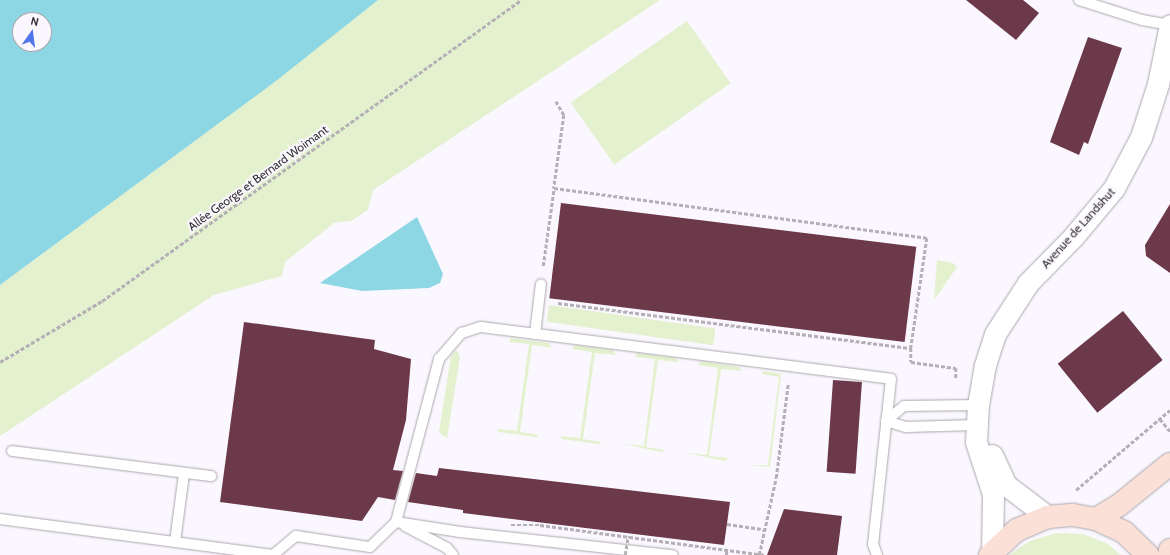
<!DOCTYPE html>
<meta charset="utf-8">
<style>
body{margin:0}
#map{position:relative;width:1170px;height:555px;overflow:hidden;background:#fbf7fe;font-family:Cabin,sans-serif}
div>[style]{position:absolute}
.green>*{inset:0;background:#e4f1cf;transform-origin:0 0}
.water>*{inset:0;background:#8dd7e5}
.building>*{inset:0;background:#6c394a;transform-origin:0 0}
.path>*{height:2.5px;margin-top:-1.25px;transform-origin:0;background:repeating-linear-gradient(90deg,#b4b0b6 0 4px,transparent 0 6px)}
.roads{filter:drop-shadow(0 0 1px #aba7ad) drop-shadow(0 0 1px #aba7ad)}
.service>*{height:10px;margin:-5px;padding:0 5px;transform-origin:5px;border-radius:5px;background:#fff}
.minor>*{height:21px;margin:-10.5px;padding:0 10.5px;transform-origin:10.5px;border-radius:10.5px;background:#fff}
.secondary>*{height:22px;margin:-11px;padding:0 11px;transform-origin:11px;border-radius:11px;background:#fbe0d8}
.path-bridge>*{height:2.5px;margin-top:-1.25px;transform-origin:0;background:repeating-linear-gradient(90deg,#b4b0b6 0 4px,transparent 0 6px)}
span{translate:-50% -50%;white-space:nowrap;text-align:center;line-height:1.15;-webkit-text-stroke:4px #fbf7fe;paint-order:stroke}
.street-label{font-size:12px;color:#333134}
.north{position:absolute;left:12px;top:12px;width:40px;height:40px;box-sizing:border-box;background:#fbf7fe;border:1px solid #aba8ad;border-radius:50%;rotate:14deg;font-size:11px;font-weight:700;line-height:16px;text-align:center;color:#333134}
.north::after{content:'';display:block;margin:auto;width:14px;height:18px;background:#5176ea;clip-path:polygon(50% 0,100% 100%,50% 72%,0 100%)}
</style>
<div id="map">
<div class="green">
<i style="clip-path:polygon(378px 0,660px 0,373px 190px,368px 210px,351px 221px,334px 223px,285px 262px,282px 276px,214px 295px,0 436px,0 285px,235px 111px)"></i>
<i style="left:687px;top:21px;width:76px;height:142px;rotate:55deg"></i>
<i style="clip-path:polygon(937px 260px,953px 263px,957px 267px,934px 300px)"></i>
<i style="left:549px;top:305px;width:168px;height:17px;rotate:8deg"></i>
<i style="clip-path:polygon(511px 338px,549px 343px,552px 348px,532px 345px,520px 432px,539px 435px,536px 437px,498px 432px,498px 429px,517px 431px,529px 344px,509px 342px)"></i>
<i style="clip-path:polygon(575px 345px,613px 350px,616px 355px,595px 353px,583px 439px,602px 442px,599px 444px,562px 439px,561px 436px,580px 438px,592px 352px,572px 349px)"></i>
<i style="clip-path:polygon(457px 350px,460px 357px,447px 438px,439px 432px,451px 355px)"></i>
<i style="clip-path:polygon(637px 353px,676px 358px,679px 362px,658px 360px,646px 447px,665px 450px,662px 452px,624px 444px,644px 446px,655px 359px,635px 357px)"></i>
<i style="clip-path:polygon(701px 361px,739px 367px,742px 371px,721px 369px,709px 456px,728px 458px,725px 461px,687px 453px,707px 455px,718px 368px,698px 365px)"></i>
<i style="clip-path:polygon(763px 371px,781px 374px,770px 467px,749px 465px,768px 465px,779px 377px,762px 374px)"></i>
<i style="clip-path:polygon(1056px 533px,1083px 534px,1108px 544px,1121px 555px,1009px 555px,1030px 541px)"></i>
</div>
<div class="water">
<i style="clip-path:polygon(evenodd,0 0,378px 0,276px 81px,0 285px,0 0,20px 20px,44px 20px,44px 44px,20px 44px,20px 20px)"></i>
<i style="clip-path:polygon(417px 217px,443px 274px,440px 283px,429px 288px,362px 291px,320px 283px)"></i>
</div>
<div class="building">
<i style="clip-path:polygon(966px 0,1023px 0,1039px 13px,1016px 40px)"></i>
<i style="clip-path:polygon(1088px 37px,1122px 48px,1088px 144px,1084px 142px,1079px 155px,1050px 142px)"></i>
<i style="left:561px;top:203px;width:358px;height:96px;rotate:7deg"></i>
<i style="clip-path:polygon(1170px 204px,1170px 273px,1146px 256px,1145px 245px)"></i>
<i style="left:1123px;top:311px;width:63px;height:84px;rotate:51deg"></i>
<i style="clip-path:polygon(244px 322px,375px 340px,374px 349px,411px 359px,406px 420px,393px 470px,403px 471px,395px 500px,378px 497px,362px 521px,220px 502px)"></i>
<i style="left:833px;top:380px;width:29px;height:92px;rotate:4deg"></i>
<i style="clip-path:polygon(439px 468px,730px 502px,724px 545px,463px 513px,463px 510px,408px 502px,416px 473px,437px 476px)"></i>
<i style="clip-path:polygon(784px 509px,842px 516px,837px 555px,767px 555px)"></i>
</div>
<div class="path">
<i style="left:556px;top:101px;width:16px;rotate:60deg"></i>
<i style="left:564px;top:115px;width:74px;rotate:97.8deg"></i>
<i style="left:554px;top:188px;width:376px;rotate:7.6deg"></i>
<i style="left:927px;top:238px;width:111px;rotate:98.3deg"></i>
<i style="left:543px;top:266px;width:79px;rotate:-82deg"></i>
<i style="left:558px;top:303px;width:356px;rotate:7.3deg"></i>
<i style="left:911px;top:348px;width:14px;rotate:90deg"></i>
<i style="left:911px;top:362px;width:45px;rotate:7.6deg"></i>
<i style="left:956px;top:368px;width:11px;rotate:90deg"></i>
<i style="left:0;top:362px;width:119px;rotate:-30.9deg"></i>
<i style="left:102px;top:301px;width:516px;rotate:-35.69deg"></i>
<i style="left:1160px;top:419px;width:16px;rotate:50deg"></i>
<i style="left:1076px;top:490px;width:123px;rotate:-40.4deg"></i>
<i style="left:727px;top:524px;width:37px;rotate:8deg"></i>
<i style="left:726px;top:555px;width:6px;rotate:-81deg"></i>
<i style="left:759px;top:555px;width:79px;rotate:-77.6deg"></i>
<i style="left:776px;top:478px;width:95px;rotate:-82.7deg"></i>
</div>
<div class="roads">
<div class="service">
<i style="left:1079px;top:0;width:66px;rotate:17.6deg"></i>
<i style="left:1142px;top:20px;width:28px;rotate:10deg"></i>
<i style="left:535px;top:334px;width:50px;rotate:-83.2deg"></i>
<i style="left:886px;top:421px;width:23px;rotate:-40deg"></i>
<i style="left:904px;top:406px;width:74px;rotate:-0.8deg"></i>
<i style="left:886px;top:421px;width:21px;rotate:17deg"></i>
<i style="left:906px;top:427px;width:71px;rotate:-1.6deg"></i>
<i style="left:12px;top:451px;width:201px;rotate:7.2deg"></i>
<i style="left:0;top:519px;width:275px;rotate:7.5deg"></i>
<i style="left:396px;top:522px;width:65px;rotate:8.9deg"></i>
<i style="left:460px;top:532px;width:214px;rotate:6.2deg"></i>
<i style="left:405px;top:526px;width:47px;rotate:27.6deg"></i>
<i style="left:447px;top:548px;width:9px;rotate:49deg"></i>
<i style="left:175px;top:542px;width:69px;rotate:-82.5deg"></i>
<i style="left:273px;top:555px;width:30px;rotate:-40deg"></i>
<i style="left:296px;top:536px;width:75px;rotate:8.5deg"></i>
<i style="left:370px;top:547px;width:36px;rotate:-44deg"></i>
<i style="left:396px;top:522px;width:169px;rotate:-75.2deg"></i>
<i style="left:439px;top:359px;width:35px;rotate:-49deg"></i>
<i style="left:462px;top:333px;width:20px;rotate:-18deg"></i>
<i style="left:481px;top:327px;width:413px;rotate:7.2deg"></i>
<i style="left:891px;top:379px;width:166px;rotate:96.2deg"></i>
<i style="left:873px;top:544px;width:12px;rotate:70deg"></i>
</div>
<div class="minor">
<i style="left:992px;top:455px;width:33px;rotate:65deg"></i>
<i style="left:1006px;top:485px;width:53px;rotate:37.3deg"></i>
<i style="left:992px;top:553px;width:59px;rotate:-89deg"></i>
<i style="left:993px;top:494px;width:55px;rotate:-108.1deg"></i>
<i style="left:976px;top:442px;width:37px;rotate:-87deg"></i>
<i style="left:978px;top:405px;width:41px;rotate:-80.1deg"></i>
<i style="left:985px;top:365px;width:33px;rotate:-72deg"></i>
<i style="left:995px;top:334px;width:61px;rotate:-57.1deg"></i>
<i style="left:1028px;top:283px;width:64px;rotate:-45.6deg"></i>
<i style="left:1073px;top:237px;width:64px;rotate:-50.1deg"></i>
<i style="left:1114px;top:188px;width:58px;rotate:-62.1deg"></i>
<i style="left:1141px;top:137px;width:56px;rotate:-72.2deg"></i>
<i style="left:1158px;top:84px;width:60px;rotate:-78.5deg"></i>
</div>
<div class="secondary">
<i style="left:1096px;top:519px;width:26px;rotate:-31deg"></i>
<i style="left:1118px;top:506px;width:67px;rotate:-38.9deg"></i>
<i style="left:990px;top:555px;width:37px;rotate:-43deg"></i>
<i style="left:1017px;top:530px;width:34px;rotate:-23deg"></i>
<i style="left:1048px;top:517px;width:25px;rotate:-5deg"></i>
<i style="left:1073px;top:515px;width:23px;rotate:10deg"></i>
<i style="left:1096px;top:519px;width:31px;rotate:25deg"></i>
<i style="left:1124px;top:532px;width:33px;rotate:44deg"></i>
<i style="left:1169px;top:555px;width:5px;rotate:-79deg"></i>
</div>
</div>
<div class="path-bridge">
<i style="left:511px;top:525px;width:29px"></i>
<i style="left:540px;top:525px;width:227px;rotate:7.6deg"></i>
<i style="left:625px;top:555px;width:19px;rotate:-81deg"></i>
</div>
<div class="street-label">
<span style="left:258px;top:178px;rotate:-36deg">Allée George et Bernard Woimant</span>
<span style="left:1078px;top:228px;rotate:-48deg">Avenue de Landshut</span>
</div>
<div class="north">N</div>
</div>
